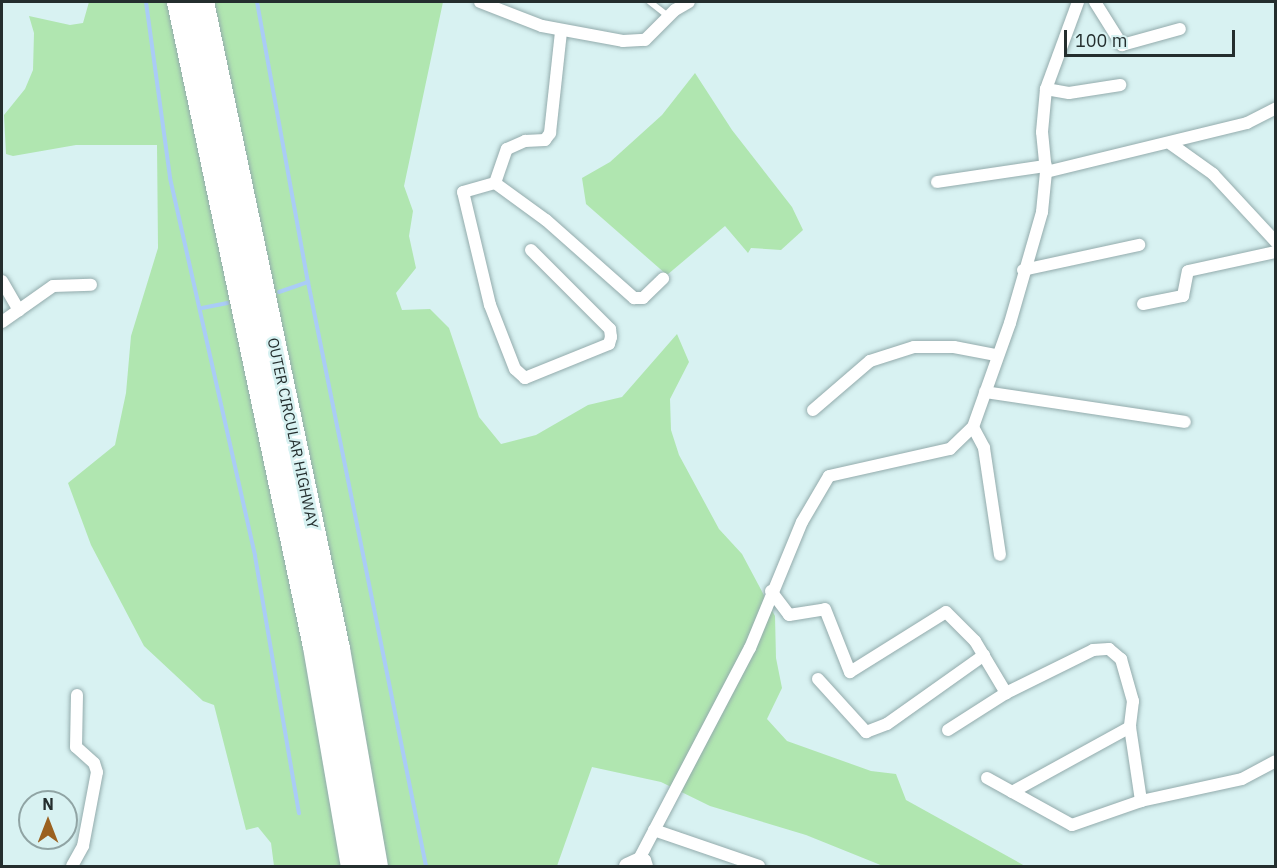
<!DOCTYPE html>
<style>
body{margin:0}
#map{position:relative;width:1277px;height:868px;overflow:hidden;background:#d8f2f2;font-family:"IBM Plex Sans",sans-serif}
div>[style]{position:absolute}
.green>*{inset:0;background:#b0e6b0}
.stream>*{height:4px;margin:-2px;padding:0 2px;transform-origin:2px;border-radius:2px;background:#aaccf6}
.roads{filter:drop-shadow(0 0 2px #93abac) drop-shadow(0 0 2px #93abac)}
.service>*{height:6px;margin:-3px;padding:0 3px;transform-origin:3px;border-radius:3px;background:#fff}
.minor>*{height:12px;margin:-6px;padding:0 6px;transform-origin:6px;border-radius:6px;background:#fff}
.tertiary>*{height:16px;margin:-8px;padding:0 8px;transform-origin:8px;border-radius:8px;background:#fff}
.motorway>*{height:24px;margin:-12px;padding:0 12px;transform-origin:12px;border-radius:12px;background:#fff}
span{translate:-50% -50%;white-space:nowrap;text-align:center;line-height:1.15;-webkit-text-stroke:5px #d8f2f2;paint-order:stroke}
.street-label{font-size:15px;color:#242e2e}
.frame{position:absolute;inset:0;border:3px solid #242e2e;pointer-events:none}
.north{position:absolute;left:18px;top:790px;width:60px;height:60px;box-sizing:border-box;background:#d8f2f2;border:2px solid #90a4a4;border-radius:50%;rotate:0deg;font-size:16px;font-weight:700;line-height:24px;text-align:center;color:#242e2e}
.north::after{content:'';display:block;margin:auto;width:21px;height:27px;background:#9b6120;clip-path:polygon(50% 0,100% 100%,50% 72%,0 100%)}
.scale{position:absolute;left:1064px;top:30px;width:171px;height:27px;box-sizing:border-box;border:3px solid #242e2e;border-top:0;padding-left:8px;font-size:18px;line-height:21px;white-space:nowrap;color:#242e2e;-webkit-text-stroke:4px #d8f2f2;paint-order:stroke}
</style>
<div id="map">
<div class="green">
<i style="clip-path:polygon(89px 2px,443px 2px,404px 186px,413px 211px,409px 236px,416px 268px,396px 293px,402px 310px,430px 309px,449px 328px,479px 417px,501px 444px,536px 435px,588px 405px,622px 397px,677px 334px,689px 362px,670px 399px,671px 430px,679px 455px,719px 529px,742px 554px,775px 616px,776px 658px,782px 688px,767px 719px,787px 741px,871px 771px,896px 774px,906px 800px,1025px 866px,883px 866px,806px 835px,710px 806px,661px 782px,592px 767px,557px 866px,274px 866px,271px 843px,258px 827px,246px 830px,214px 705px,203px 701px,144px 646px,91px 545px,68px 483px,115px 445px,126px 393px,131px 336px,158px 248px,157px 145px,76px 145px,13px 156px,6px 154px,4px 115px,25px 89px,33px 70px,34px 33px,29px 16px,70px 25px,83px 23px)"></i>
<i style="clip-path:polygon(695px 73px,732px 130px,792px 207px,803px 230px,781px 250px,751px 248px,748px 253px,725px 226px,667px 275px,586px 204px,582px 178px,610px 162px,662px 115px)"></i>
</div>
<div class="stream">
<i style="left:146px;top:2px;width:178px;rotate:82.2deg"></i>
<i style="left:170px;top:178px;width:387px;rotate:77.3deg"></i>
<i style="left:255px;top:556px;width:261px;rotate:80.3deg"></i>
<i style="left:257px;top:2px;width:285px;rotate:79.7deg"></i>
<i style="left:308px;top:282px;width:596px;rotate:78.58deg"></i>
<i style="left:279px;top:292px;width:31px;rotate:-19deg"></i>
<i style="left:202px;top:308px;width:26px;rotate:-11deg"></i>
</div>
<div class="roads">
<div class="service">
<i style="left:650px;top:2px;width:23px;rotate:38deg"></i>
</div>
<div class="minor">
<i style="left:480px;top:2px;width:66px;rotate:21.2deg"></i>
<i style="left:542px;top:26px;width:82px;rotate:10.5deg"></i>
<i style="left:623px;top:41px;width:22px;rotate:-3deg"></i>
<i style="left:645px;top:40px;width:42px;rotate:-45deg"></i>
<i style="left:675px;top:10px;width:16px;rotate:-30deg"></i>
<i style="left:1095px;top:2px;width:51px;rotate:57.9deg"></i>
<i style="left:1122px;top:45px;width:60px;rotate:-15.4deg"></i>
<i style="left:1046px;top:89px;width:23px;rotate:10deg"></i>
<i style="left:1069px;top:93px;width:52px;rotate:-8.9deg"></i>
<i style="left:1171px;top:144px;width:52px;rotate:35.5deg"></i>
<i style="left:1213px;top:174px;width:93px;rotate:47.2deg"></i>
<i style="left:1046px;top:172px;width:207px;rotate:-13.7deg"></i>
<i style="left:1247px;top:123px;width:33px;rotate:-27deg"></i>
<i style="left:937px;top:182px;width:110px;rotate:-8.4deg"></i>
<i style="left:495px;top:183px;width:63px;rotate:36deg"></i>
<i style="left:546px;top:220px;width:118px;rotate:41.6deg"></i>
<i style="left:634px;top:298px;width:9px"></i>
<i style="left:643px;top:298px;width:28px;rotate:-44deg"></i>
<i style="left:531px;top:250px;width:112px;rotate:45deg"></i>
<i style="left:610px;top:329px;width:8px;rotate:83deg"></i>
<i style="left:611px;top:337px;width:7px;rotate:106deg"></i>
<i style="left:609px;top:344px;width:91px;rotate:158deg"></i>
<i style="left:525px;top:378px;width:13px;rotate:-138deg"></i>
<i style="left:515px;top:369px;width:69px;rotate:-111.3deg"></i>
<i style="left:490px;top:305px;width:116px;rotate:-103.4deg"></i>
<i style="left:463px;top:192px;width:33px;rotate:-16deg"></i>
<i style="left:495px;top:183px;width:36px;rotate:-71deg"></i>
<i style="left:507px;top:149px;width:20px;rotate:-24deg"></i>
<i style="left:525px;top:141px;width:20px;rotate:-3deg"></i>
<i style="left:545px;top:140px;width:9px;rotate:-54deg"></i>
<i style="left:550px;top:133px;width:103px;rotate:-83.8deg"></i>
<i style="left:1023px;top:270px;width:119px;rotate:-12.2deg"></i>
<i style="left:2px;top:281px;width:34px;rotate:60deg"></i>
<i style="left:1143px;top:304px;width:41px;rotate:-11.3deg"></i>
<i style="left:1183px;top:296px;width:25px;rotate:-79deg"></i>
<i style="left:1188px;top:271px;width:90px;rotate:-12.2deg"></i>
<i style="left:2px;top:322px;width:62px;rotate:-35.2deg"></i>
<i style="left:53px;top:286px;width:38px;rotate:-2deg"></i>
<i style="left:985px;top:392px;width:202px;rotate:8.5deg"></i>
<i style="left:813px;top:410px;width:75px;rotate:-40.7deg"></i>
<i style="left:870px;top:361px;width:46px;rotate:-17.7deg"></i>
<i style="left:914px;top:347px;width:40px"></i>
<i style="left:954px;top:347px;width:43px;rotate:10.8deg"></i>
<i style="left:973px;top:427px;width:24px;rotate:62deg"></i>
<i style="left:984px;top:448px;width:108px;rotate:81.5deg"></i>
<i style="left:771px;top:591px;width:30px;rotate:53deg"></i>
<i style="left:789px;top:615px;width:36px;rotate:-9deg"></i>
<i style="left:825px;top:609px;width:68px;rotate:68.4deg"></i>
<i style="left:850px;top:672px;width:113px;rotate:-32deg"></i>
<i style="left:946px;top:612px;width:41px;rotate:45deg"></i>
<i style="left:975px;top:641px;width:61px;rotate:59.2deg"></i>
<i style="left:818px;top:679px;width:72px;rotate:47.8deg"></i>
<i style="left:866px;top:732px;width:22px;rotate:-21deg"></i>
<i style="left:887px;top:724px;width:119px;rotate:-35.4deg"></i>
<i style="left:948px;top:730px;width:69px;rotate:-32.5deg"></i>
<i style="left:1006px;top:693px;width:97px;rotate:-26.3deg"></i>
<i style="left:1093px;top:650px;width:16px;rotate:-4deg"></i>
<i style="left:1109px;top:649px;width:16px;rotate:40deg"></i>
<i style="left:1121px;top:659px;width:44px;rotate:74.1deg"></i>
<i style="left:1133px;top:701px;width:26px;rotate:97deg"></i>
<i style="left:1130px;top:727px;width:75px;rotate:81.5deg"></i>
<i style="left:987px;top:778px;width:97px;rotate:28.9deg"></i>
<i style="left:1072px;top:825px;width:73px;rotate:-19.2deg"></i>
<i style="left:1141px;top:801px;width:103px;rotate:-12.3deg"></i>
<i style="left:1242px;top:779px;width:38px;rotate:-28deg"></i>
<i style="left:1012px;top:792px;width:135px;rotate:-28.8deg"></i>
<i style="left:654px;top:830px;width:111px;rotate:18.9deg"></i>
<i style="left:72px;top:866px;width:23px;rotate:-61deg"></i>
<i style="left:83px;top:846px;width:75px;rotate:-79.3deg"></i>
<i style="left:97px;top:772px;width:9px;rotate:-108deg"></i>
<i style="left:94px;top:763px;width:24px;rotate:-138deg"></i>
<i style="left:76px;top:747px;width:52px;rotate:-88.9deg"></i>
<i style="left:647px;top:866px;width:6px;rotate:-108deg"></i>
<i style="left:645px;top:860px;width:7px;rotate:172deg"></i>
<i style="left:638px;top:861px;width:241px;rotate:-62.3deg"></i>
<i style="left:750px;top:648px;width:136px;rotate:-67.6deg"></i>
<i style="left:802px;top:522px;width:53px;rotate:-59.6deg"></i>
<i style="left:829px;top:476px;width:124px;rotate:-12.6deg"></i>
<i style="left:950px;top:449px;width:32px;rotate:-44deg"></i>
<i style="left:973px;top:427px;width:110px;rotate:-70.4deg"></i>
<i style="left:1010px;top:323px;width:116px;rotate:-73.9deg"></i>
<i style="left:1042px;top:212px;width:40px;rotate:-84.3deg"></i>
<i style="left:1046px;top:172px;width:40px;rotate:-95.7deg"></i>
<i style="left:1042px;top:132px;width:43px;rotate:-84.7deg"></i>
<i style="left:1046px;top:89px;width:93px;rotate:-69.8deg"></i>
</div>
<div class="tertiary">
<i style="left:627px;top:866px;width:12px;rotate:-24deg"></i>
</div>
<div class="motorway">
<i style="left:179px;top:2px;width:659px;rotate:78.09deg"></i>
<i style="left:315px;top:647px;width:222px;rotate:80.2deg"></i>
<i style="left:202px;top:2px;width:661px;rotate:78.13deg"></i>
<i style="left:338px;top:649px;width:220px;rotate:80.1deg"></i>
</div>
</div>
<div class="street-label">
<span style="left:293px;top:433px;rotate:78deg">OUTER CIRCULAR HIGHWAY</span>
</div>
<div class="frame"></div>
<div class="north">N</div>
<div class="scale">100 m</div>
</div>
